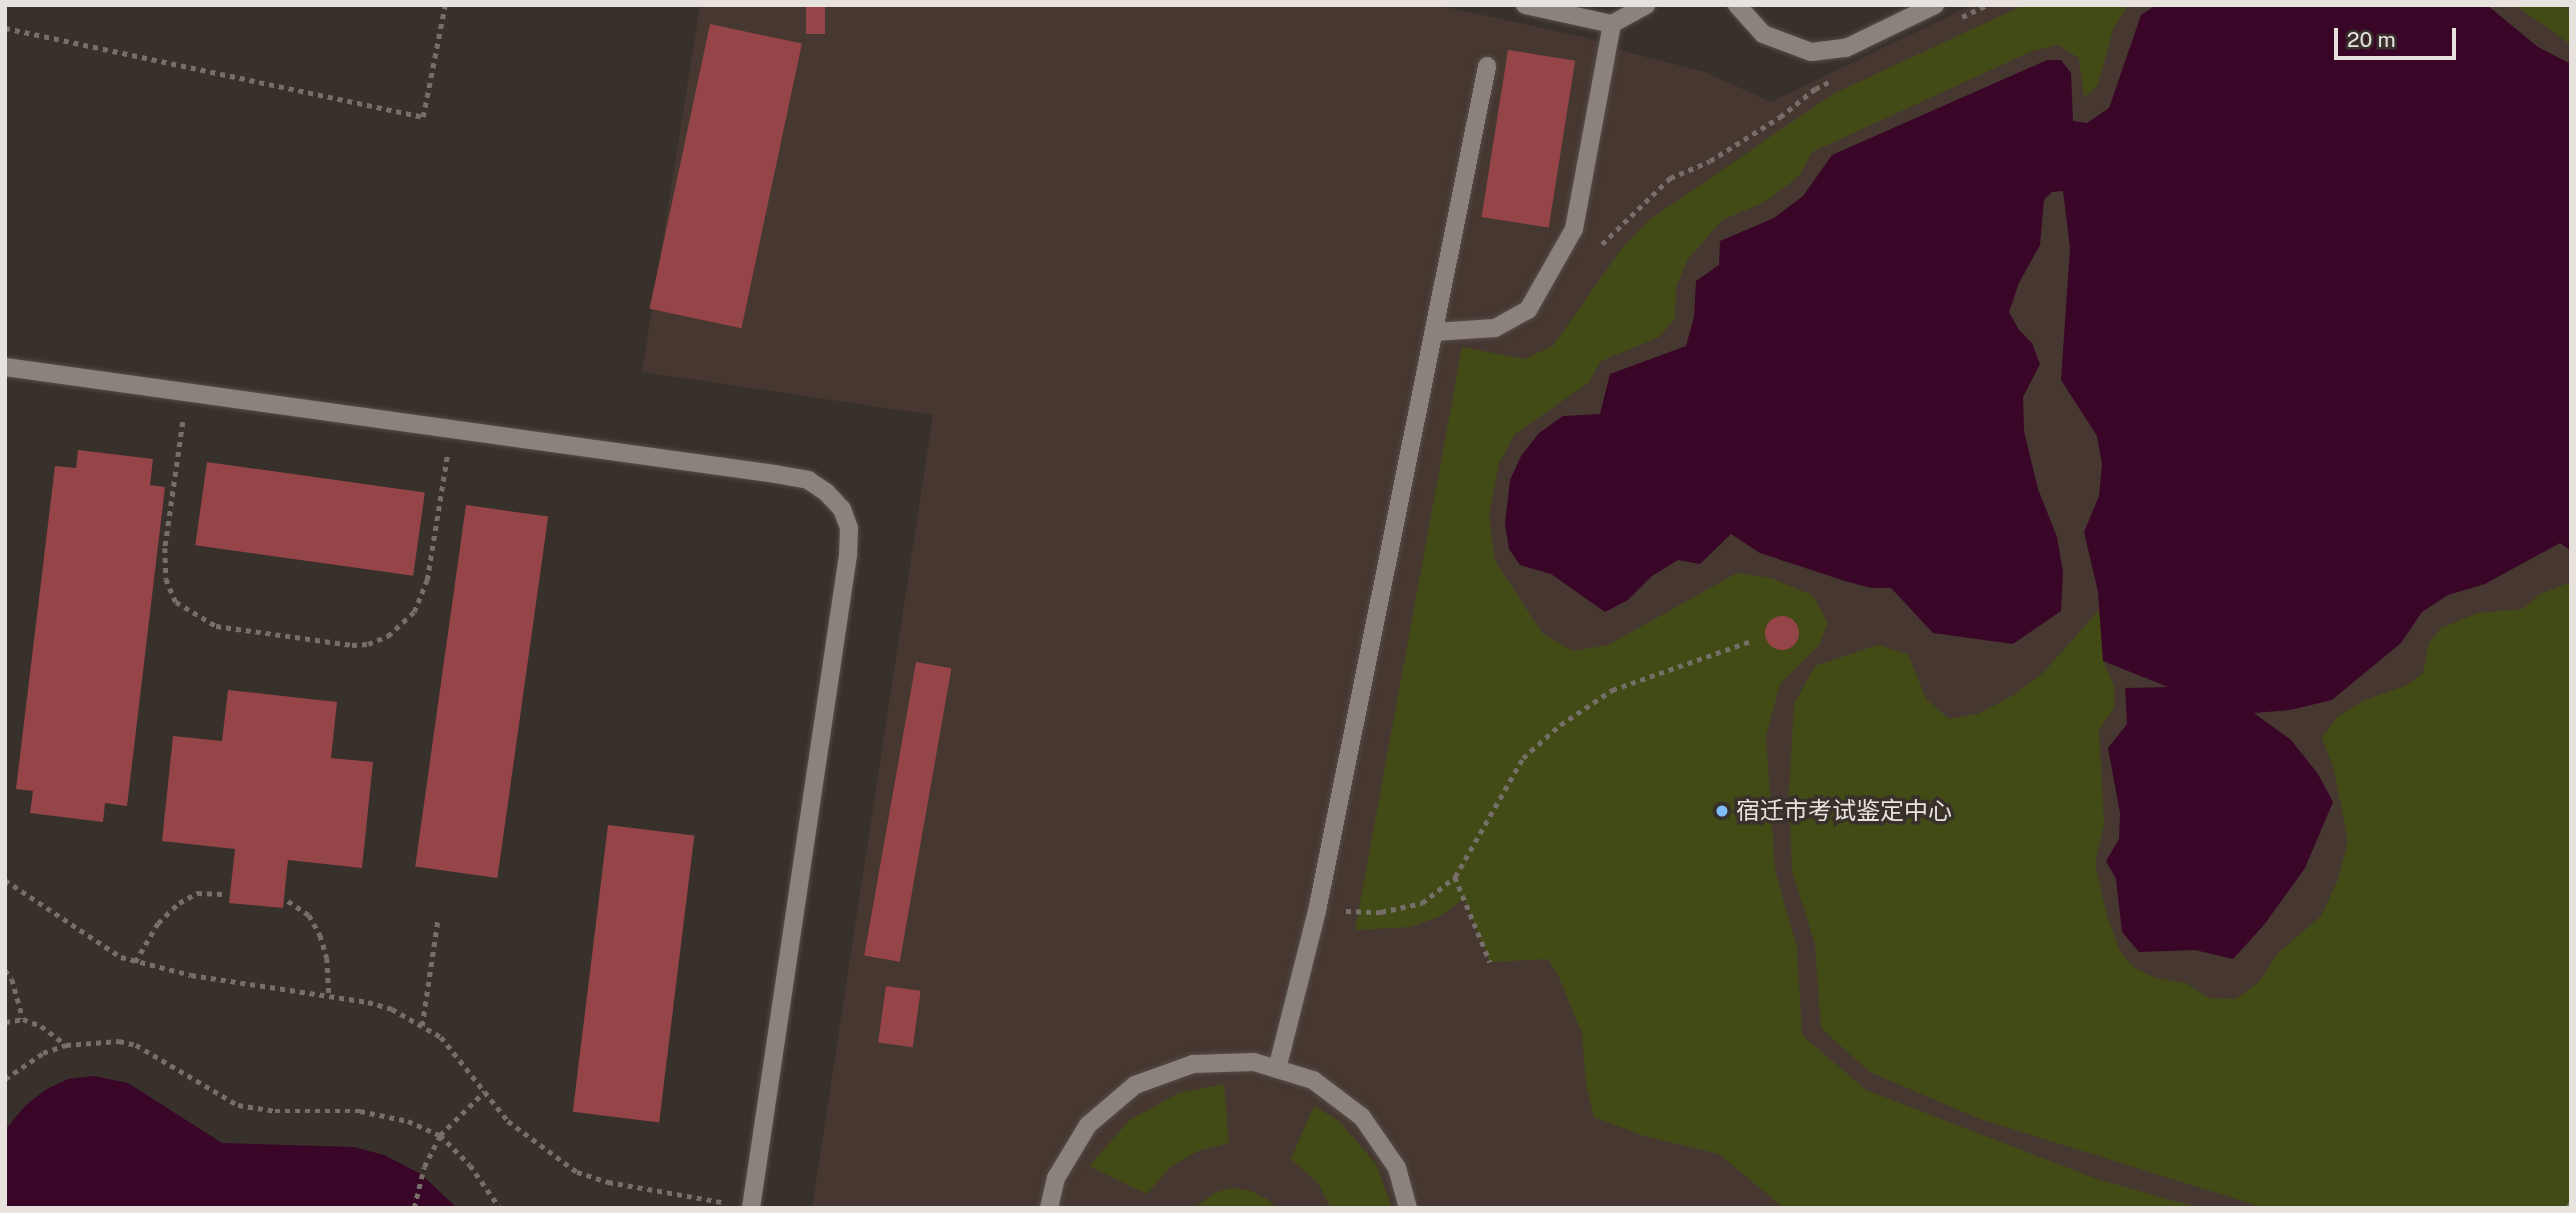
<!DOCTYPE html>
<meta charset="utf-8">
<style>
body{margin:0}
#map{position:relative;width:2576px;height:1213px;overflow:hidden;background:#38302b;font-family:"Public Sans","Noto Sans SC",sans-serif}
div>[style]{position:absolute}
.built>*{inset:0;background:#463830}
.green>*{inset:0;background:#424b15}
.water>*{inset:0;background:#3a0627}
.building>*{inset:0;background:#954447;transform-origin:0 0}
.round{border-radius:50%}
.path>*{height:4.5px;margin-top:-2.25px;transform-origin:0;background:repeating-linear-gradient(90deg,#756e69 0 5px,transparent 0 10px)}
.roads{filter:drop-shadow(0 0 2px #544d49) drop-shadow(0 0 2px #544d49)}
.service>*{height:18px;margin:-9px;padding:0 9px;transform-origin:9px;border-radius:9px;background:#8c827d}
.dots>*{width:19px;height:19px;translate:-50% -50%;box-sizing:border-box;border:4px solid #38302b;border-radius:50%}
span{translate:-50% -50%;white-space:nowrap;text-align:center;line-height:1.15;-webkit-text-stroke:7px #38302b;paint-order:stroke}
.poi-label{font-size:24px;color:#e8e2df}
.left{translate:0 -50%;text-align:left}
.frame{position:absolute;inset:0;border:7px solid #e8e2df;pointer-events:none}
.scale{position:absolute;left:2334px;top:28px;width:122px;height:32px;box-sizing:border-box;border:4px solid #e8e2df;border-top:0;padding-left:9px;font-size:21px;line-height:24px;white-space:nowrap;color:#e8e2df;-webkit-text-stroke:5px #38302b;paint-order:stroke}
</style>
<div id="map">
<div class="built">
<i style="clip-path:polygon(700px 5px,1436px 5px,1588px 38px,1627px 52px,1705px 72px,1771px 102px,1972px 5px,2571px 5px,2571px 1208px,812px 1208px,933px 415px,642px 372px)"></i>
</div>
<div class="green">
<i style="clip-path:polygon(2024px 5px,2128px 5px,2113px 29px,2098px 85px,2084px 98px,2079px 58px,2058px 45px,2032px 51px,1812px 152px,1799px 176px,1765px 202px,1722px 220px,1688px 259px,1676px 287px,1675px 319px,1659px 337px,1601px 361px,1588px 383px,1515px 434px,1499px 463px,1489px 515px,1495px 561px,1542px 633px,1573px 651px,1608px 645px,1737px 573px,1771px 578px,1812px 595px,1828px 623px,1819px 645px,1780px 684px,1766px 736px,1775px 870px,1797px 948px,1802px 1035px,1866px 1090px,2097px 1179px,2199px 1208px,1784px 1208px,1719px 1154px,1644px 1136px,1594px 1117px,1586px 1085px,1582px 1034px,1559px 977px,1548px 959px,1490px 962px,1464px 899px,1440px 916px,1411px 927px,1355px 930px,1462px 347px,1524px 359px,1553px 346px,1622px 248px,1649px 220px,1833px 94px)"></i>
<i style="clip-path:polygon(2515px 5px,2564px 5px,2571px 11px,2571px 45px)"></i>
<i style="clip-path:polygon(2571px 582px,2571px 1208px,2265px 1208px,1980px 1119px,1870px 1072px,1821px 1028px,1815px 944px,1792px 872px,1789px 793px,1794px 704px,1815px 666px,1878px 645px,1908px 654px,1926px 699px,1949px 719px,1978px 714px,2014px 695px,2043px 673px,2099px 610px,2103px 661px,2114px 686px,2114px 708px,2099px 730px,2104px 824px,2095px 864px,2107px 916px,2119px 949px,2133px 967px,2155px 978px,2186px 983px,2209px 998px,2236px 999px,2260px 981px,2276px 955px,2321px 916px,2338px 880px,2348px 841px,2334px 771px,2322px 737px,2337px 717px,2363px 701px,2407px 685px,2423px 673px,2429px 643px,2441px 628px,2478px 613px,2523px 609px,2540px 594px)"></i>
<i style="clip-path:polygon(1224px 1084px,1229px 1143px,1198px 1151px,1170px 1167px,1147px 1194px,1089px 1166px,1130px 1120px,1179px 1093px)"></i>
<i style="clip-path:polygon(1314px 1106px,1339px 1121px,1376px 1164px,1392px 1208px,1331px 1208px,1318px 1183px,1291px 1159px)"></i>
<i style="clip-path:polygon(1234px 1188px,1251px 1191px,1267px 1199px,1277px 1208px,1194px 1208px,1216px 1192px)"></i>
</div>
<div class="water">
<i style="clip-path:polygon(2156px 5px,2487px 5px,2538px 47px,2571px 64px,2571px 551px,2560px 543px,2485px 584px,2448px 595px,2422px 612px,2401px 643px,2332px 700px,2290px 710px,2254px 713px,2291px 740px,2318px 774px,2333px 802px,2305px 868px,2264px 925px,2233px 959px,2195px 950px,2139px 952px,2122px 932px,2116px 879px,2106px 861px,2119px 839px,2120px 813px,2108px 748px,2127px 724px,2125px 688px,2168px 687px,2103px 661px,2098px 592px,2084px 532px,2099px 496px,2102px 464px,2097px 436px,2061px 380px,2070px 248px,2063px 191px,2052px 192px,2044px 200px,2040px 245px,2019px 283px,2009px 312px,2019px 330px,2032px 343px,2040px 364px,2023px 397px,2024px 431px,2038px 489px,2057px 537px,2063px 572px,2061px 611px,2013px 644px,1933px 633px,1891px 588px,1871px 588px,1845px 581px,1760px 553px,1731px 534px,1700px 564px,1678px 560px,1652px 576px,1628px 600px,1605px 612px,1551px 574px,1520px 565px,1509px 549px,1505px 524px,1510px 480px,1521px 456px,1539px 433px,1563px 416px,1600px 414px,1610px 374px,1686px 346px,1694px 317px,1696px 281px,1719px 265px,1720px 241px,1774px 218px,1803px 196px,1832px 155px,2047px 60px,2061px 60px,2071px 73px,2073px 121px,2087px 123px,2109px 108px,2141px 15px)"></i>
<i style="clip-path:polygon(94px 1076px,128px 1083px,222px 1143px,354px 1147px,384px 1155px,421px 1174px,457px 1208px,5px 1208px,5px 1130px,25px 1106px,45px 1090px,68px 1079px)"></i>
</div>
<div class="building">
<i style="left:806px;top:5px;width:19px;height:29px"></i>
<i style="left:710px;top:24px;width:94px;height:291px;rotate:12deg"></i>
<i style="left:1508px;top:50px;width:68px;height:169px;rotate:9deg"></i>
<i style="clip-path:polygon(78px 450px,153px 459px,150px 485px,165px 487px,127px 806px,105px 803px,103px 822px,30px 813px,33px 791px,16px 789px,55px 466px,76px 468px)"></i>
<i style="left:207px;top:462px;width:220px;height:84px;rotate:8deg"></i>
<i style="left:466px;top:505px;width:83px;height:365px;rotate:8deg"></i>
<i class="round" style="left:1765px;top:616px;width:34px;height:34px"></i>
<i style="left:916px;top:662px;width:36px;height:298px;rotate:10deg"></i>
<i style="clip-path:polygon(228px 690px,337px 702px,331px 758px,373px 762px,362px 868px,288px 860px,283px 908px,229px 903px,235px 849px,162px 841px,173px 736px,222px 741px)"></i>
<i style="left:608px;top:825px;width:87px;height:289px;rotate:7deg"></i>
<i style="left:886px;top:986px;width:35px;height:57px;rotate:8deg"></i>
</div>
<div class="path">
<i style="left:1962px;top:17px;width:28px;rotate:-26deg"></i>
<i style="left:5px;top:28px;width:427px;rotate:12deg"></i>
<i style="left:423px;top:117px;width:114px;rotate:-78.9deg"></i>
<i style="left:1602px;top:244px;width:95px;rotate:-44.1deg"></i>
<i style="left:1670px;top:178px;width:43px;rotate:-23deg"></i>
<i style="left:1710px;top:161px;width:83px;rotate:-32.2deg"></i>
<i style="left:1780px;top:117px;width:45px;rotate:-38.7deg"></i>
<i style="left:1815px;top:89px;width:16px;rotate:-27deg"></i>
<i style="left:183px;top:422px;width:127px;rotate:98.1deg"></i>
<i style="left:165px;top:548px;width:31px;rotate:88deg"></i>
<i style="left:166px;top:579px;width:25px;rotate:67deg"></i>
<i style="left:176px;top:602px;width:47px;rotate:31deg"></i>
<i style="left:216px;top:626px;width:137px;rotate:8deg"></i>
<i style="left:352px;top:645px;width:16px;rotate:-4deg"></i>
<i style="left:368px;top:644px;width:22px;rotate:-22deg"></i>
<i style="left:388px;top:636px;width:35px;rotate:-43deg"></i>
<i style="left:414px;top:612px;width:35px;rotate:-68deg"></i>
<i style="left:427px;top:580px;width:125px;rotate:-80.8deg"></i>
<i style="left:1455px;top:877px;width:92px;rotate:67.6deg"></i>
<i style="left:5px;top:880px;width:139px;rotate:33.6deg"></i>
<i style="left:121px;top:957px;width:72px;rotate:14.4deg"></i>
<i style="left:191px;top:975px;width:179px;rotate:8.7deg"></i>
<i style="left:368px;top:1002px;width:25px;rotate:16deg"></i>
<i style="left:392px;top:1009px;width:56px;rotate:29.7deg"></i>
<i style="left:441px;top:1037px;width:107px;rotate:51.4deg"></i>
<i style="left:508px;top:1121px;width:86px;rotate:36.5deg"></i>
<i style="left:577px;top:1172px;width:33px;rotate:18deg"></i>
<i style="left:608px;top:1182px;width:116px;rotate:10deg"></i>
<i style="left:288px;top:901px;width:25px;rotate:34deg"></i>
<i style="left:309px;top:915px;width:23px;rotate:61deg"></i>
<i style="left:320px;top:935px;width:24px;rotate:73deg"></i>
<i style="left:327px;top:958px;width:38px;rotate:87deg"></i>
<i style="left:1346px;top:911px;width:35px;rotate:2deg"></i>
<i style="left:1381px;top:912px;width:42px;rotate:-12.4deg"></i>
<i style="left:1422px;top:903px;width:42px;rotate:-38.2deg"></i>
<i style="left:1455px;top:877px;width:137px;rotate:-60.3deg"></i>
<i style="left:1523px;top:758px;width:50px;rotate:-41.7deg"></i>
<i style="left:1560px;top:725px;width:63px;rotate:-33.9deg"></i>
<i style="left:1612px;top:690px;width:147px;rotate:-19.4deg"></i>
<i style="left:135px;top:962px;width:45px;rotate:-59.5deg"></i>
<i style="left:158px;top:923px;width:29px;rotate:-44deg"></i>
<i style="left:179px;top:903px;width:21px;rotate:-29deg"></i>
<i style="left:197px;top:893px;width:27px;rotate:2deg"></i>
<i style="left:5px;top:970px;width:11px;rotate:52deg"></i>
<i style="left:12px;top:979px;width:41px;rotate:74.6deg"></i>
<i style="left:5px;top:1022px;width:18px;rotate:-9deg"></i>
<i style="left:23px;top:1019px;width:19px;rotate:21deg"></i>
<i style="left:41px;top:1026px;width:31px;rotate:37deg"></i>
<i style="left:422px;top:1026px;width:109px;rotate:-81.6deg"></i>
<i style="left:5px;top:1079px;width:46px;rotate:-34.4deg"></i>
<i style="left:43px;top:1053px;width:24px;rotate:-19deg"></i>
<i style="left:66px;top:1045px;width:53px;rotate:-4.3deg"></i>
<i style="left:119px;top:1041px;width:17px;rotate:13deg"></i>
<i style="left:136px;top:1045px;width:118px;rotate:30.5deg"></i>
<i style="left:238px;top:1105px;width:37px;rotate:9deg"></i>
<i style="left:275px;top:1111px;width:85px"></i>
<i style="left:360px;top:1111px;width:49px;rotate:11.8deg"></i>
<i style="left:408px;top:1121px;width:35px;rotate:24deg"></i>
<i style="left:440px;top:1135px;width:42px;rotate:45deg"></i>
<i style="left:470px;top:1165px;width:52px;rotate:55.1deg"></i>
<i style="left:414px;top:1208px;width:42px;rotate:-76.3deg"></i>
<i style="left:424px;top:1167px;width:36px;rotate:-63deg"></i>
<i style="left:440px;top:1135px;width:62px;rotate:-44.3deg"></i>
<i style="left:2568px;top:1208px;width:7px;rotate:-63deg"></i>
</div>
<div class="roads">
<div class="service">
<i style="left:1525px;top:5px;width:89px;rotate:12.3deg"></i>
<i style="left:1612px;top:24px;width:39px;rotate:-29deg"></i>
<i style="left:1737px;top:5px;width:39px;rotate:48deg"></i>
<i style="left:1763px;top:34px;width:51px;rotate:20.6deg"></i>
<i style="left:1811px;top:52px;width:35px;rotate:-7deg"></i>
<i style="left:1846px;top:48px;width:99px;rotate:-25.8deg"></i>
<i style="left:1434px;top:332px;width:61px;rotate:-3.8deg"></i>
<i style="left:1495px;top:328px;width:38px;rotate:-29deg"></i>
<i style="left:1528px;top:310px;width:93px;rotate:-60.4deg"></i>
<i style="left:1574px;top:229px;width:208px;rotate:-79.5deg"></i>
<i style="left:5px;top:367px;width:777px;rotate:7.91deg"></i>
<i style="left:775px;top:474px;width:34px;rotate:10deg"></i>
<i style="left:808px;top:480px;width:22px;rotate:34deg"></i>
<i style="left:826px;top:492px;width:23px;rotate:47deg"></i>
<i style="left:842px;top:509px;width:20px;rotate:70deg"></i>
<i style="left:849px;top:528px;width:27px;rotate:92deg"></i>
<i style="left:848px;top:555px;width:660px;rotate:98.45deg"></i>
<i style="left:1277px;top:1069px;width:163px;rotate:-75.8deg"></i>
<i style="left:1317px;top:911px;width:862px;rotate:-78.62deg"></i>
<i style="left:1049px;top:1208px;width:31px;rotate:-77deg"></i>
<i style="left:1056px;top:1178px;width:62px;rotate:-58.9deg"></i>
<i style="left:1088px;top:1125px;width:62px;rotate:-40.4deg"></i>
<i style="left:1135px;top:1085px;width:62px;rotate:-19.9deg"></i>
<i style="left:1193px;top:1064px;width:61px;rotate:-1.9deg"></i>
<i style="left:1254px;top:1062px;width:62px;rotate:17deg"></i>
<i style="left:1313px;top:1080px;width:61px;rotate:37.1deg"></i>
<i style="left:1362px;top:1117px;width:62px;rotate:55.5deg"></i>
<i style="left:1397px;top:1168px;width:41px;rotate:74.6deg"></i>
</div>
</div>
<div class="dots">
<i style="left:1722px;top:811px;background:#7fbdfa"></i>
</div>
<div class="poi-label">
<span class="left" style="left:1736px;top:811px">宿迁市考试鉴定中心</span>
</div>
<div class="frame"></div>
<div class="scale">20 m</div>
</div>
